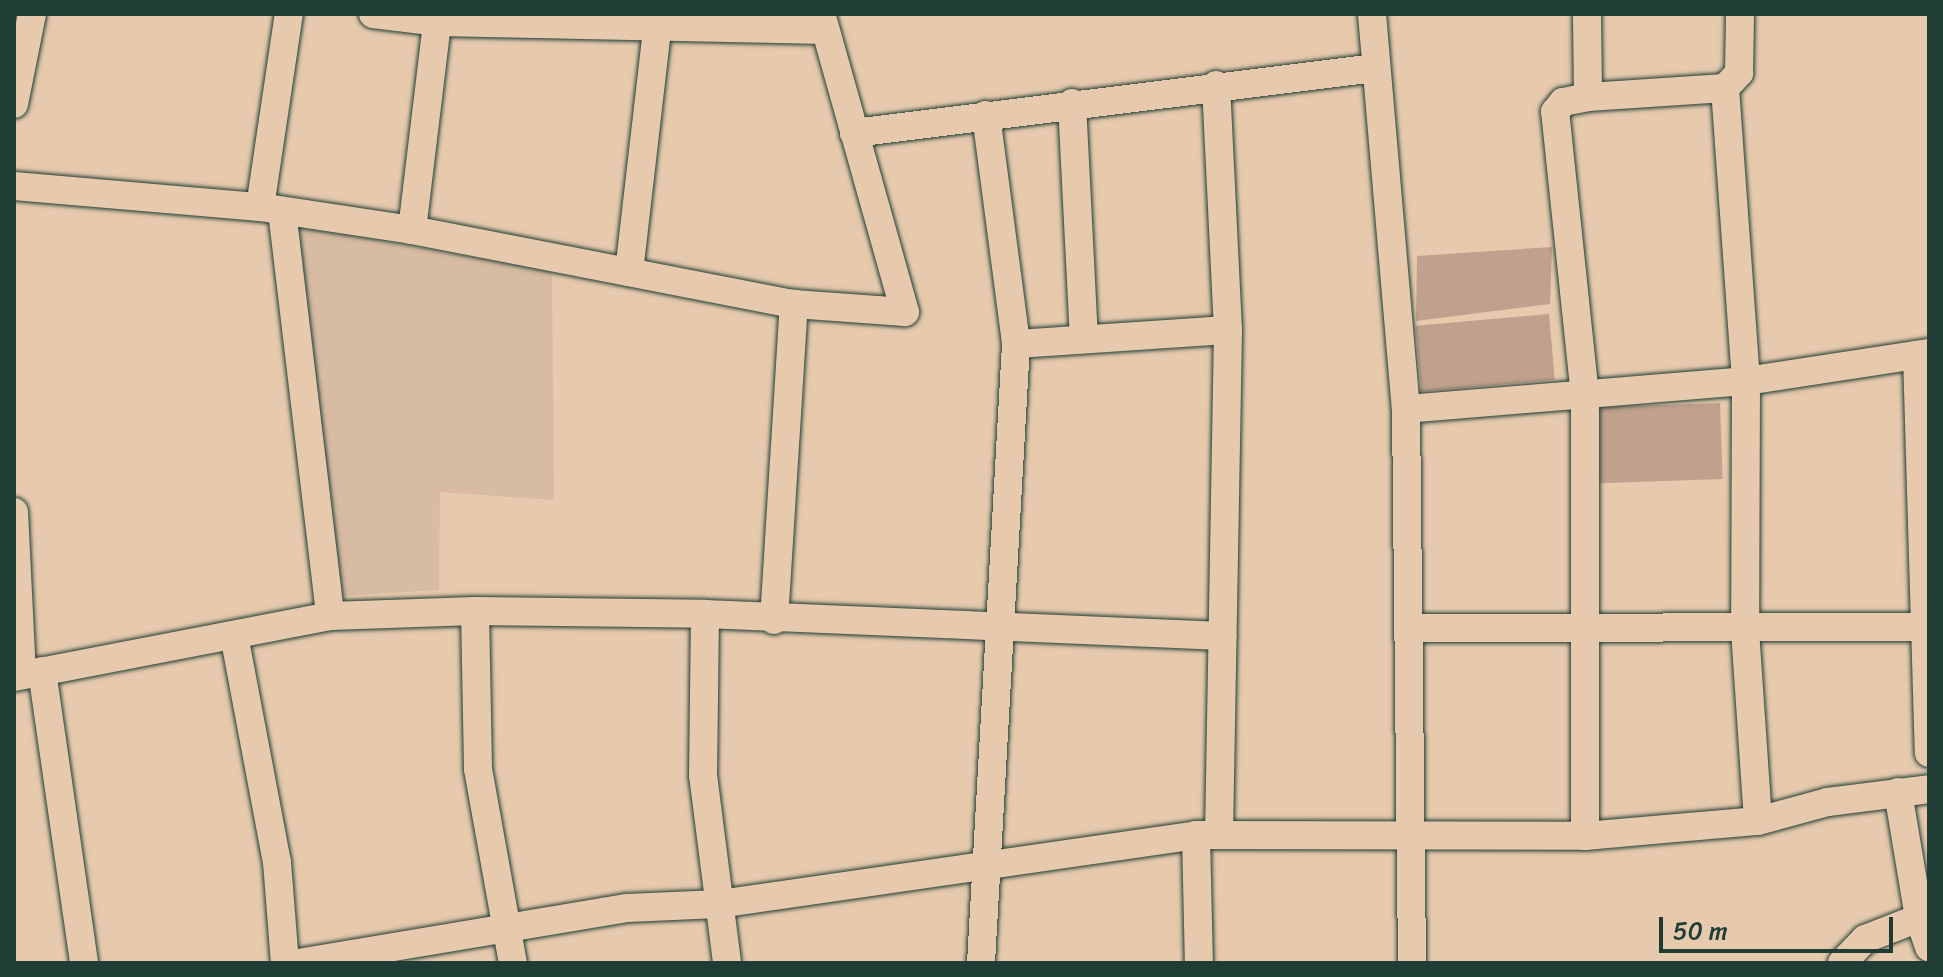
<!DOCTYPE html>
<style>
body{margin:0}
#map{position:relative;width:1943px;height:977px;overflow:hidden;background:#e7caae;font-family:Sriracha,sans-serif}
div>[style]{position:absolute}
.built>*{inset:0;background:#d7bba2}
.building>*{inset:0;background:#c0a18d;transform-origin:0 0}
.roads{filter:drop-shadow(0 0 2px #1f3d34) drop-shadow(0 0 2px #1f3d34)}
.minor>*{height:28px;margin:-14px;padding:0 14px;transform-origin:14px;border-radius:14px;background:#e7caae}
span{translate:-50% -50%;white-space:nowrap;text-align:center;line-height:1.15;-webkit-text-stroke:6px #e7caae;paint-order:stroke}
.frame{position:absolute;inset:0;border:16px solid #1f3d34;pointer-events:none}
.scale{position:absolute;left:1659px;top:917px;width:234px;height:36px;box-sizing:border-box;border:4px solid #1f3d34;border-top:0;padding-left:10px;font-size:24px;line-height:28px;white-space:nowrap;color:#1f3d34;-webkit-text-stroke:6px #e7caae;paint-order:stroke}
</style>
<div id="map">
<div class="built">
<i style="clip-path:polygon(295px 226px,552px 271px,554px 500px,440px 492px,439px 590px,339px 596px)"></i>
</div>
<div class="building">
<i style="clip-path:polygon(1552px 247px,1550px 304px,1416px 321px,1417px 256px)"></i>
<i style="left:1549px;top:314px;width:66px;height:134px;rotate:85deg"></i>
<i style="left:1720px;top:403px;width:76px;height:123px;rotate:88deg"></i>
</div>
<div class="roads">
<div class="minor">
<i style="left:373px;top:14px;width:65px;rotate:7deg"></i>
<i style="left:438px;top:22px;width:387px;rotate:1.2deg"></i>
<i style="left:1372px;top:14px;width:396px;rotate:85.1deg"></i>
<i style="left:1406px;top:409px;width:554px;rotate:89.38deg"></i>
<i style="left:1587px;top:14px;width:83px;rotate:89.3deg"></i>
<i style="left:1216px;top:85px;width:245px;rotate:87.2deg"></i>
<i style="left:1228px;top:330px;width:505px;rotate:91.02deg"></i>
<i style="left:1725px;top:88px;width:294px;rotate:85.9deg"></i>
<i style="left:1746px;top:381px;width:249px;rotate:90.2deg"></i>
<i style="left:1745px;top:630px;width:191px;rotate:86.1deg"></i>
<i style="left:1072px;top:103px;width:236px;rotate:87.1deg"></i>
<i style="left:14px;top:104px;width:92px;rotate:-78.7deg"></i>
<i style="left:986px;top:115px;width:231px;rotate:82.5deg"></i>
<i style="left:854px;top:133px;width:525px;rotate:-7.11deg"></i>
<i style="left:14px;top:186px;width:247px;rotate:4.9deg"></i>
<i style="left:260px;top:207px;width:154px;rotate:8.6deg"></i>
<i style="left:412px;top:230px;width:389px;rotate:11deg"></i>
<i style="left:794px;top:304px;width:111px;rotate:4.1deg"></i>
<i style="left:905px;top:312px;width:310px;rotate:-105.7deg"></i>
<i style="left:260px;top:207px;width:195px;rotate:-81.5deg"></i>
<i style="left:282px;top:211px;width:408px;rotate:83.2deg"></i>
<i style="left:412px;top:230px;width:218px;rotate:-83.1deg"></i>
<i style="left:629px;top:272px;width:260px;rotate:-83.4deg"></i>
<i style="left:1917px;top:355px;width:398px;rotate:88.3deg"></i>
<i style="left:1406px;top:409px;width:341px;rotate:-4.7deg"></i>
<i style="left:1746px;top:381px;width:185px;rotate:-8.7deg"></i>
<i style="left:14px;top:512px;width:163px;rotate:87.2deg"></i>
<i style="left:475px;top:611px;width:158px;rotate:88.9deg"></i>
<i style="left:478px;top:769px;width:197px;rotate:79.8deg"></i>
<i style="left:705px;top:614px;width:161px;rotate:90.7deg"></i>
<i style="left:703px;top:775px;width:190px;rotate:82.7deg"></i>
<i style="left:774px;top:620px;width:317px;rotate:-86.4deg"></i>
<i style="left:1409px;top:628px;width:520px;rotate:-0.11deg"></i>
<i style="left:234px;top:635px;width:231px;rotate:79.3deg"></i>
<i style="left:277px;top:862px;width:101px;rotate:85.5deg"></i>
<i style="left:42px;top:671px;width:295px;rotate:81.8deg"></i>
<i style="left:14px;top:677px;width:322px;rotate:-10.9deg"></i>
<i style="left:330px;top:616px;width:145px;rotate:-2deg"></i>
<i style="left:475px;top:611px;width:230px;rotate:0.7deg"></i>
<i style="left:705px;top:614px;width:518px;rotate:2.43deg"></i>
<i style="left:1898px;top:792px;width:128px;rotate:80.5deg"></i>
<i style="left:1919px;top:918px;width:31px;rotate:71deg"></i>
<i style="left:1196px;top:835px;width:128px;rotate:88.7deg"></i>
<i style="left:1585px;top:836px;width:440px;rotate:-90deg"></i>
<i style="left:1585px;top:396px;width:286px;rotate:-96deg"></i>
<i style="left:1555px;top:112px;width:13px;rotate:-51deg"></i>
<i style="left:1563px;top:102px;width:25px;rotate:-11deg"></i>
<i style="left:1588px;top:97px;width:137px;rotate:-3.8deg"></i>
<i style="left:1725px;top:88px;width:21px;rotate:-47deg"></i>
<i style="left:1739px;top:73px;width:59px;rotate:-89deg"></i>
<i style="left:298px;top:963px;width:334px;rotate:-9.5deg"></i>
<i style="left:627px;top:908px;width:92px;rotate:-2.5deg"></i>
<i style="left:719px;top:904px;width:482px;rotate:-8.2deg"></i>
<i style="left:1196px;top:835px;width:389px;rotate:0.1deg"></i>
<i style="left:1585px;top:836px;width:174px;rotate:-5deg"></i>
<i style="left:1758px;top:821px;width:73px;rotate:-15.2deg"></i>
<i style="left:1828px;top:802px;width:102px;rotate:-7.3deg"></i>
<i style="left:981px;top:963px;width:620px;rotate:-86.76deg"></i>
<i style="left:1016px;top:344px;width:212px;rotate:-3.8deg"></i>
<i style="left:1842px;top:963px;width:33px;rotate:-46deg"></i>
<i style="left:1865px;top:939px;width:58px;rotate:-21.3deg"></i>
</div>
</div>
<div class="frame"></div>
<div class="scale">50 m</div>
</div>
